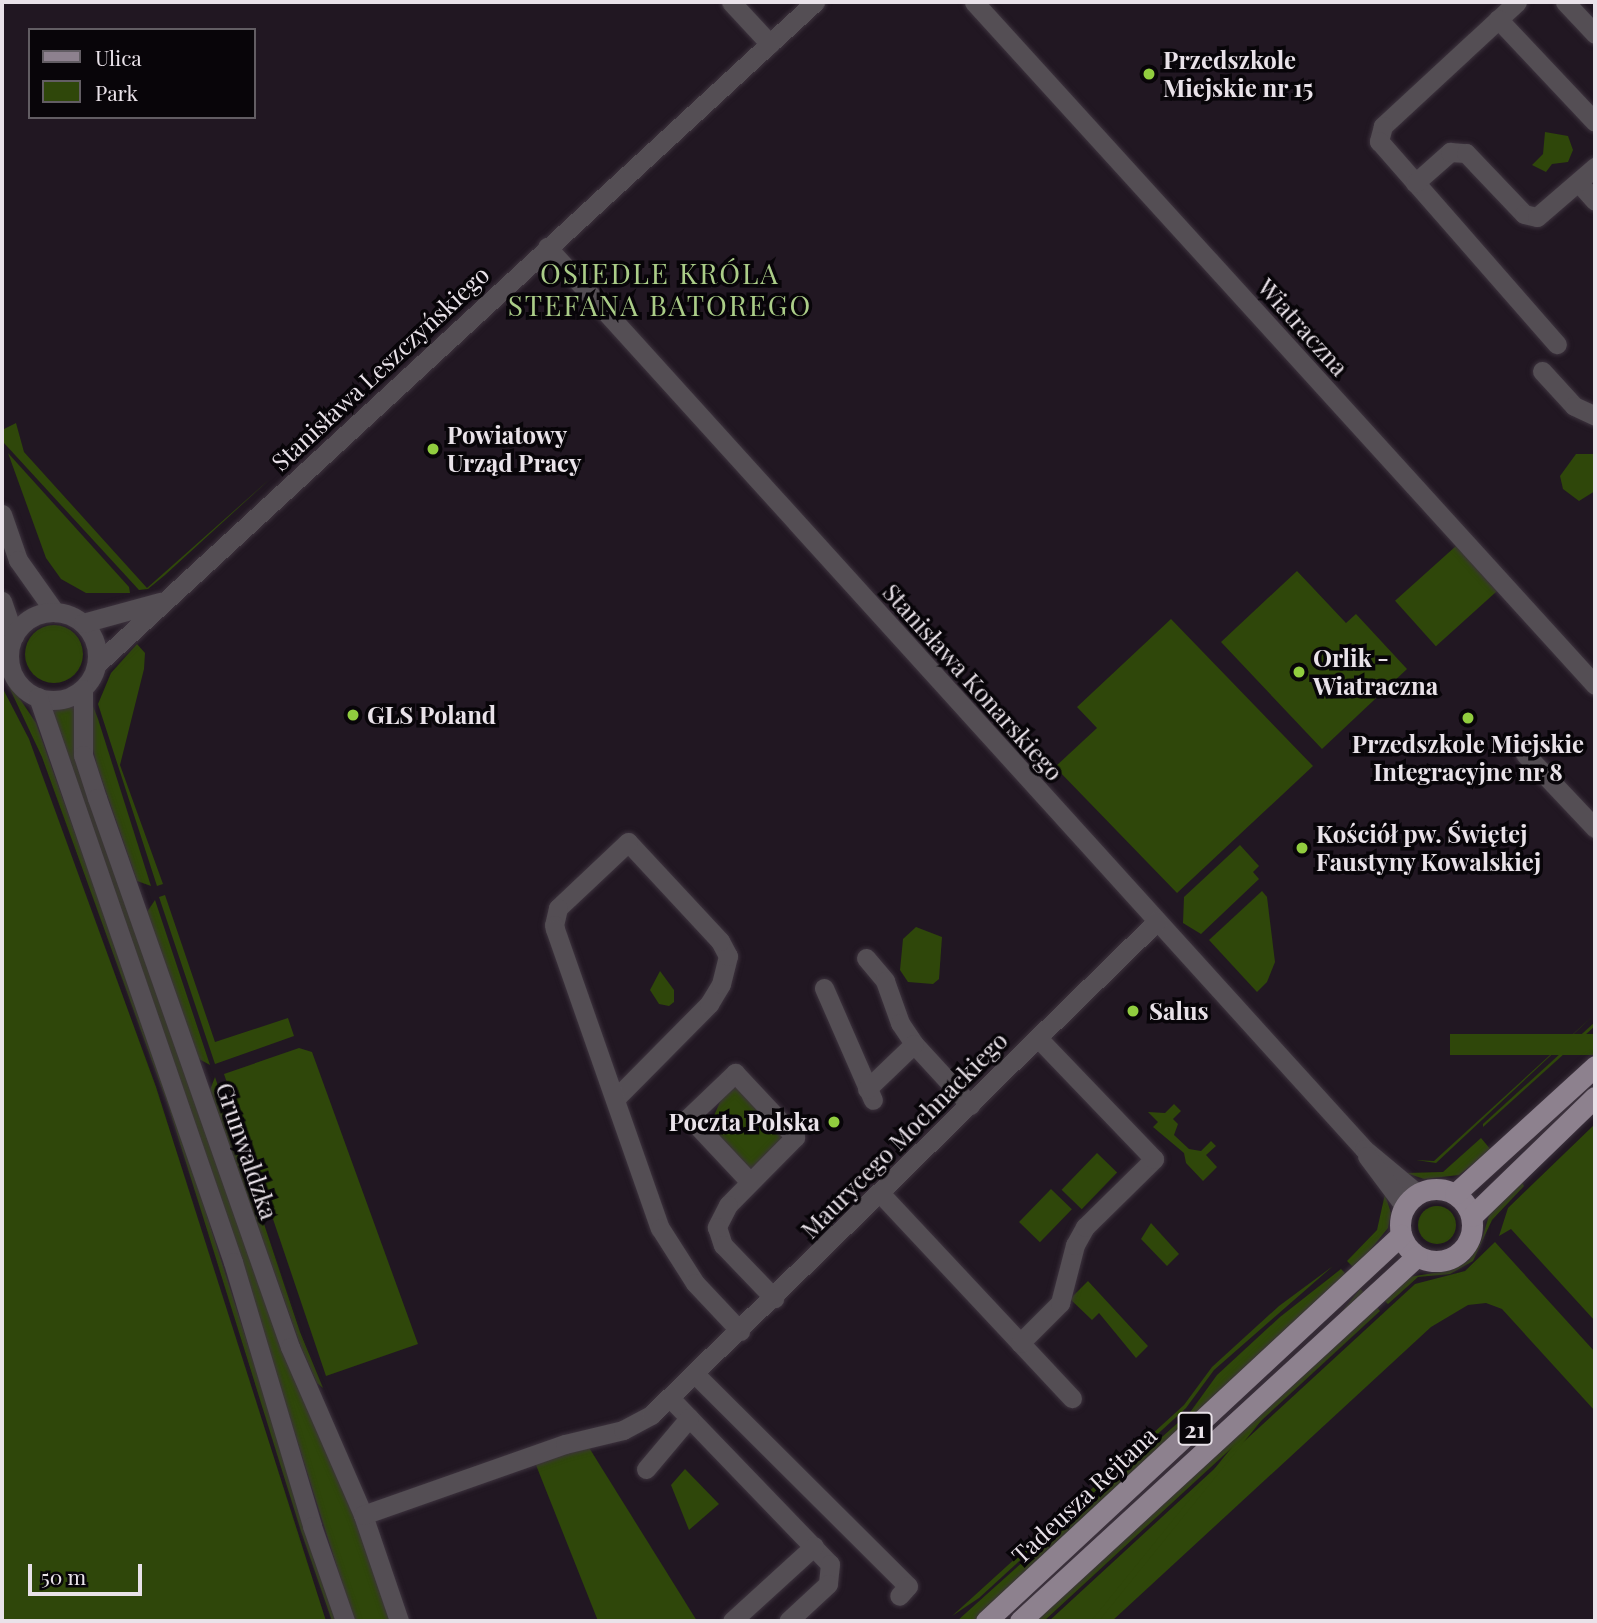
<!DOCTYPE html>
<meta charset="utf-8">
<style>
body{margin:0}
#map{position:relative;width:1597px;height:1623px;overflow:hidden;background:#211722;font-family:"Playfair Display",serif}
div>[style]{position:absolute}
.green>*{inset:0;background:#2f470a;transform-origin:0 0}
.round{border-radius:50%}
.roads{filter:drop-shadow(0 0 2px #3d333e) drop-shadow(0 0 2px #3d333e)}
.minor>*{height:19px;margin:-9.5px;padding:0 9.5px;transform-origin:9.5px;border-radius:9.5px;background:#544e54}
.minor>.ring{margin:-9.5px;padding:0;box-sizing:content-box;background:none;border:19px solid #544e54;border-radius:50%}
.major>*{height:21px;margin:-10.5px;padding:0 10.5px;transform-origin:10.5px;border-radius:10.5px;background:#8d818e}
.major>.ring{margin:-10.5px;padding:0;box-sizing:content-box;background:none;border:21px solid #8d818e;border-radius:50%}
.dots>*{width:19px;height:19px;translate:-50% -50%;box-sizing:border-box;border:4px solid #080509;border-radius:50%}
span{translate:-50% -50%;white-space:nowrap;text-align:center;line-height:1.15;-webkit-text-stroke:7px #080509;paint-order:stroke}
.shield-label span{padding:2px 5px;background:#080509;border:2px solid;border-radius:5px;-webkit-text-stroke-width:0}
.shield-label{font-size:23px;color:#e9e2e9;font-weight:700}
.poi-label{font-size:24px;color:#e9e2e9;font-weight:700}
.left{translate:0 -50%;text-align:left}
.right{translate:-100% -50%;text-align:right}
.street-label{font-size:24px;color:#e9e2e9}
.quarter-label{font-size:28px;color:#abcd88;letter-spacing:2px}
.frame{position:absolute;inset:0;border:4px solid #e9e2e9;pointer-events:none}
.legend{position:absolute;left:28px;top:28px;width:228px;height:91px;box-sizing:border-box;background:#080509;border:2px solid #625d63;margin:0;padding:9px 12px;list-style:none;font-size:21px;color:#e9e2e9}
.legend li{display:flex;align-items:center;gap:14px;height:35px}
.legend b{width:35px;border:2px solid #625d63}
.scale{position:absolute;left:28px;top:1564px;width:114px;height:32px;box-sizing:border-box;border:4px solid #e9e2e9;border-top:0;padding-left:9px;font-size:21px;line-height:24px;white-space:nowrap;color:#e9e2e9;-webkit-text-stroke:5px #080509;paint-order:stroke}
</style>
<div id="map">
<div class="green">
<i style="clip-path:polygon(1545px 132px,1568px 136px,1573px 150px,1568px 162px,1552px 164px,1546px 172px,1532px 165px,1543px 154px)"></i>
<i style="clip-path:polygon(16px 423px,24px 452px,147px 588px,271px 478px,165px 575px,148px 589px,139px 590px,4px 443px,2px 430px)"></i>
<i style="clip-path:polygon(8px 453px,129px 587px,130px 593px,86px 593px,61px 579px,46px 558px)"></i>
<i style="clip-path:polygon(1576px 454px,1594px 454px,1595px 459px,1595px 491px,1579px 501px,1563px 489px,1560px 476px)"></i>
<i style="left:1456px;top:546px;width:61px;height:82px;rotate:48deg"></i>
<i style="clip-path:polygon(1297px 571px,1346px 623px,1356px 614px,1407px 669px,1322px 749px,1221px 642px)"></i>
<i style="clip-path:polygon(1171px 619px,1313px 766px,1177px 893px,1055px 767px,1097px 728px,1077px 707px)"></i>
<i class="round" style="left:25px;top:625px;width:58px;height:58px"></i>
<i style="clip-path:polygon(137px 644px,145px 653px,144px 669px,120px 765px,163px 884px,157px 886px,98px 704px,111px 673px)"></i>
<i style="clip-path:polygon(2px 672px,36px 723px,172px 1106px,336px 1621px,332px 1621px,301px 1531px,169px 1108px,42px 757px)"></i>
<i style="clip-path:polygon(2px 687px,29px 739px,156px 1087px,326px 1621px,2px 1621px)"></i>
<i style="clip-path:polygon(75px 705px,350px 1502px,390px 1621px,354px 1621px,215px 1181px,50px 711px)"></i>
<i style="clip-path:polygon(93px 706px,98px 719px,151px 886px,137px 881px,97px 766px,91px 741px)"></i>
<i style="clip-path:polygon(1240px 845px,1259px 866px,1253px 872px,1259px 879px,1201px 934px,1183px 923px,1184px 897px)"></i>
<i style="clip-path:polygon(1262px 891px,1267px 897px,1275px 962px,1267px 982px,1257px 992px,1209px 940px)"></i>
<i style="clip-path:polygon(165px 895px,215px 1042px,288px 1018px,294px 1036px,215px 1064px,159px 897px)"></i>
<i style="clip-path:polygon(155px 900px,210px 1065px,199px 1059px,147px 912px)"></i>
<i style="clip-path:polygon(916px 927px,942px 937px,939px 979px,933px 984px,908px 982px,900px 970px,903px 939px)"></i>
<i style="clip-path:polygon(660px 971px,674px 990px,674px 1002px,669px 1006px,659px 1004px,650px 990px)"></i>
<i style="clip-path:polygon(1595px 1014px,1436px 1163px,1416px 1160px,1434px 1161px)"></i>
<i style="clip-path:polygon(1595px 1022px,1595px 1026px,1483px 1127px,1483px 1124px)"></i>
<i style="left:1595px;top:1034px;width:21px;height:145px;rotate:90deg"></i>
<i style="clip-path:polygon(299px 1048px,312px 1052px,418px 1344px,326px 1376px,224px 1074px)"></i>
<i style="clip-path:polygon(215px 1077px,300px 1332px,323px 1388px,317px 1383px,301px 1347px,243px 1185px,210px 1090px)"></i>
<i style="clip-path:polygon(743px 1087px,785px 1135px,752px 1173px,709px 1127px,726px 1088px)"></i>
<i style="clip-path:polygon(1174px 1104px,1181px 1111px,1173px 1119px,1178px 1124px,1174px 1135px,1189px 1149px,1201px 1151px,1211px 1141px,1216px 1146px,1206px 1155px,1217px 1167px,1203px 1181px,1186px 1163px,1184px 1153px,1153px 1127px,1158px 1122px,1148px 1112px,1165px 1113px)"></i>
<i style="clip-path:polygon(1595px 1124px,1595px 1321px,1511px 1229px,1499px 1236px,1508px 1208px)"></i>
<i style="clip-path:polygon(1481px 1138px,1491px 1150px,1459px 1175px,1424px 1179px,1406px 1173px,1443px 1172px)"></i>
<i style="left:1097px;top:1153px;width:28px;height:51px;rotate:44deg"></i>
<i style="clip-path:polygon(1520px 1179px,1524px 1186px,1492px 1220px,1473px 1261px,1450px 1274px,1418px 1277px,1388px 1304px,1383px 1299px,1409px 1277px,1452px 1270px,1469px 1260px,1481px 1242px,1490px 1212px)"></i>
<i style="left:1051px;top:1189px;width:29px;height:46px;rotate:44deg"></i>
<i style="clip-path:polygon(1385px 1194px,1391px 1213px,1388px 1228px,1355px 1269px,1347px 1261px,1377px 1230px)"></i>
<i class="round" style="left:1418px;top:1206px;width:38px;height:38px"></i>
<i style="clip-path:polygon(1151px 1223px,1179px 1254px,1167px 1266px,1141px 1239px)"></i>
<i style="clip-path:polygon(1495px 1242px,1595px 1352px,1595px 1411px,1502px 1309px,1486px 1303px,1468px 1305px,1431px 1327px,1112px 1621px,1049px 1621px,1415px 1284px,1465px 1271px)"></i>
<i style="clip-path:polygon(1333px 1266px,1214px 1370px,1186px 1408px,979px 1598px,952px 1616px,1184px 1405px,1212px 1367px,1279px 1306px)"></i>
<i style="clip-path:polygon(1341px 1269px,1348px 1276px,1317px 1306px,974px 1621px,957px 1621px,1191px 1411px,1217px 1375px,1280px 1317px)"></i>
<i style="clip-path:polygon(1088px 1281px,1148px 1346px,1136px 1358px,1099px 1313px,1092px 1320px,1070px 1299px)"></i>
<i style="left:1360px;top:1289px;width:6px;height:490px;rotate:39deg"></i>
<i style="clip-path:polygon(1376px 1306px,1380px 1311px,1044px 1621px,1033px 1621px)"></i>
<i style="clip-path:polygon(588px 1446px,697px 1621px,598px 1621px,534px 1460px)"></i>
<i style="clip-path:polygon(685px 1469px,719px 1504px,689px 1530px,671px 1485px)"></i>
</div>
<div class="roads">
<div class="minor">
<i style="left:731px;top:2px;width:57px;rotate:47.1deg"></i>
<i style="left:974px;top:2px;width:923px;rotate:47.72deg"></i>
<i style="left:1517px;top:2px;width:183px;rotate:137.2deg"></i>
<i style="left:1383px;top:126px;width:16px;rotate:105deg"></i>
<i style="left:1379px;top:141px;width:270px;rotate:48.8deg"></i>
<i style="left:1565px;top:2px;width:44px;rotate:46.8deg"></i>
<i style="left:1498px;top:19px;width:141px;rotate:46.7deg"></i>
<i style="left:1578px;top:182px;width:25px;rotate:48deg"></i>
<i style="left:1415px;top:183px;width:47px;rotate:-41.5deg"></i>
<i style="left:1450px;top:152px;width:16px;rotate:4deg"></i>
<i style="left:1466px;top:153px;width:84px;rotate:46.4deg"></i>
<i style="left:1524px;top:214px;width:13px;rotate:13deg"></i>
<i style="left:1537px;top:217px;width:77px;rotate:-40.8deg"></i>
<i style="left:547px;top:247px;width:1217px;rotate:47.83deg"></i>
<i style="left:1364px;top:1149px;width:70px;rotate:39.8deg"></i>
<i style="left:1542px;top:371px;width:47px;rotate:47.6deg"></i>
<i style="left:1574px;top:406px;width:23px;rotate:25deg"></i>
<i style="left:2px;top:514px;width:49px;rotate:70.8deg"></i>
<i style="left:18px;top:560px;width:64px;rotate:54.6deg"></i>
<i style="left:2px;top:601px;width:37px;rotate:71deg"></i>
<i class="ring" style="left:9px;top:612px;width:69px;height:69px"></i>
<i style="left:83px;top:623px;width:80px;rotate:-15.3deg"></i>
<i style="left:97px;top:664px;width:977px;rotate:-42.68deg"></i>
<i style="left:83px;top:689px;width:66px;rotate:90deg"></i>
<i style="left:83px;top:755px;width:45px;rotate:72deg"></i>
<i style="left:97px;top:798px;width:582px;rotate:70.63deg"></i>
<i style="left:290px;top:1347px;width:183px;rotate:66.5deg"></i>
<i style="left:363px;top:1515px;width:112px;rotate:71.2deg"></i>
<i style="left:38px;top:697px;width:598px;rotate:70.96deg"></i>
<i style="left:233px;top:1262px;width:276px;rotate:73.3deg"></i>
<i style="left:312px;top:1526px;width:101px;rotate:70.8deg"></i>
<i style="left:1525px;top:754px;width:102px;rotate:46.6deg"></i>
<i style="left:866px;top:958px;width:30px;rotate:50deg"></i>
<i style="left:885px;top:981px;width:45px;rotate:70.3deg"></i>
<i style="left:900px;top:1023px;width:25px;rotate:56deg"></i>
<i style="left:914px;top:1044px;width:83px;rotate:47.4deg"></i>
<i style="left:824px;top:988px;width:122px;rotate:66.4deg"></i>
<i style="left:867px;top:1089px;width:65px;rotate:-43.8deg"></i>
<i style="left:615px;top:1099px;width:134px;rotate:-45.3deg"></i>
<i style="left:709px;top:1004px;width:23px;rotate:-59deg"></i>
<i style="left:721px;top:984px;width:29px;rotate:-76deg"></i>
<i style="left:728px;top:956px;width:17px;rotate:-118deg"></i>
<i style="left:720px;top:941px;width:135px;rotate:-132.9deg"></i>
<i style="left:628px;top:842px;width:96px;rotate:136.7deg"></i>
<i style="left:558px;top:908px;width:17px;rotate:103deg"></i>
<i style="left:554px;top:925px;width:4px;rotate:76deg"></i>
<i style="left:555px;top:929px;width:317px;rotate:70.7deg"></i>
<i style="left:660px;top:1228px;width:65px;rotate:57.5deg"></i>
<i style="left:695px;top:1283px;width:66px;rotate:46.8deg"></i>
<i style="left:1367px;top:1156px;width:64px;rotate:53.3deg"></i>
<i style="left:750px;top:1182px;width:89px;rotate:-133.2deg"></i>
<i style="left:689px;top:1117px;width:64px;rotate:-43.7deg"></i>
<i style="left:735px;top:1073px;width:88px;rotate:46.8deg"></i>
<i style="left:795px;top:1137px;width:95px;rotate:134.6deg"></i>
<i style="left:728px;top:1205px;width:25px;rotate:117deg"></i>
<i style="left:717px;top:1227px;width:19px;rotate:72deg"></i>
<i style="left:723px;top:1245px;width:74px;rotate:46.1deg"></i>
<i style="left:880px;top:1193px;width:281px;rotate:46.9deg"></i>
<i style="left:1020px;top:1343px;width:57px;rotate:-45deg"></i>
<i style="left:1060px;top:1303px;width:60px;rotate:-75.5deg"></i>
<i style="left:1075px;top:1245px;width:21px;rotate:-61deg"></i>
<i style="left:1085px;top:1227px;width:97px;rotate:-44.6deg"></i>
<i style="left:1154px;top:1159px;width:168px;rotate:-133.8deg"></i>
<i style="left:696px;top:1375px;width:299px;rotate:44.9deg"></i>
<i style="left:908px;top:1586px;width:13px;rotate:132deg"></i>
<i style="left:671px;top:1399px;width:229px;rotate:46.1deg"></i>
<i style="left:830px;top:1564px;width:20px;rotate:96deg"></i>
<i style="left:828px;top:1584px;width:54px;rotate:137.2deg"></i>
<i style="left:646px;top:1469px;width:67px;rotate:-49.9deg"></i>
<i style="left:363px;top:1515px;width:214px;rotate:-19.4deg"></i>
<i style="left:565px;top:1444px;width:60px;rotate:-13.6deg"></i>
<i style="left:623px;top:1430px;width:32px;rotate:-28deg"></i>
<i style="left:651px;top:1415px;width:706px;rotate:-44.31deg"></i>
<i style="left:732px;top:1621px;width:111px;rotate:-42.4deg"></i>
</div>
<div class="major">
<i class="ring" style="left:1400px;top:1189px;width:51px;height:51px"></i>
<i style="left:1455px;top:1194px;width:190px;rotate:-42.4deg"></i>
<i style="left:1472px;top:1216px;width:171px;rotate:-44.1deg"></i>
<i style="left:986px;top:1621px;width:567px;rotate:-42.93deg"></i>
<i style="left:1020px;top:1621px;width:539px;rotate:-42.6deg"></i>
</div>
</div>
<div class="dots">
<i style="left:1149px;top:74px;background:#91cd3f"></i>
<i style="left:433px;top:449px;background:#91cd3f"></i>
<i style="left:1299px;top:672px;background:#91cd3f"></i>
<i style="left:353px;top:715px;background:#91cd3f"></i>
<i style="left:1468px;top:718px;background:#91cd3f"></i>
<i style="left:1302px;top:848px;background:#91cd3f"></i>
<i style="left:1133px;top:1011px;background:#91cd3f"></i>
<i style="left:834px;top:1122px;background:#91cd3f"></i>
</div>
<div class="shield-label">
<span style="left:1195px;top:1429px">21</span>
</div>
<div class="poi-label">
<span class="left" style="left:1163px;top:74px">Przedszkole<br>Miejskie nr 15</span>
<span class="left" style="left:447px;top:449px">Powiatowy<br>Urząd Pracy</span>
<span class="left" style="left:1313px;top:672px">Orlik -<br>Wiatraczna</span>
<span class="left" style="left:367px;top:715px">GLS Poland</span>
<span style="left:1468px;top:758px">Przedszkole Miejskie<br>Integracyjne nr 8</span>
<span class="left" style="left:1316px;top:848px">Kościół pw. Świętej<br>Faustyny Kowalskiej</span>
<span class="left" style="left:1149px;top:1011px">Salus</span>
<span class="right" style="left:820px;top:1122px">Poczta Polska</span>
</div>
<div class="street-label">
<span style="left:1303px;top:327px;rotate:48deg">Wiatraczna</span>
<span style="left:380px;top:368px;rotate:-43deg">Stanisława Leszczyńskiego</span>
<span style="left:973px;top:682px;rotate:48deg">Stanisława Konarskiego</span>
<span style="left:904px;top:1135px;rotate:-45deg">Maurycego Mochnackiego</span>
<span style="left:247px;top:1151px;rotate:71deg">Grunwaldzka</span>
<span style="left:1084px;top:1495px;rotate:-43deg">Tadeusza Rejtana</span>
</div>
<div class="quarter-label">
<span style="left:660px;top:289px">OSIEDLE KRÓLA<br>STEFANA BATOREGO</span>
</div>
<div class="frame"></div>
<ul class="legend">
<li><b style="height:9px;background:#8d818e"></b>Ulica</li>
<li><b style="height:19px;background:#2f470a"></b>Park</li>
</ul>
<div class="scale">50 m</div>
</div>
